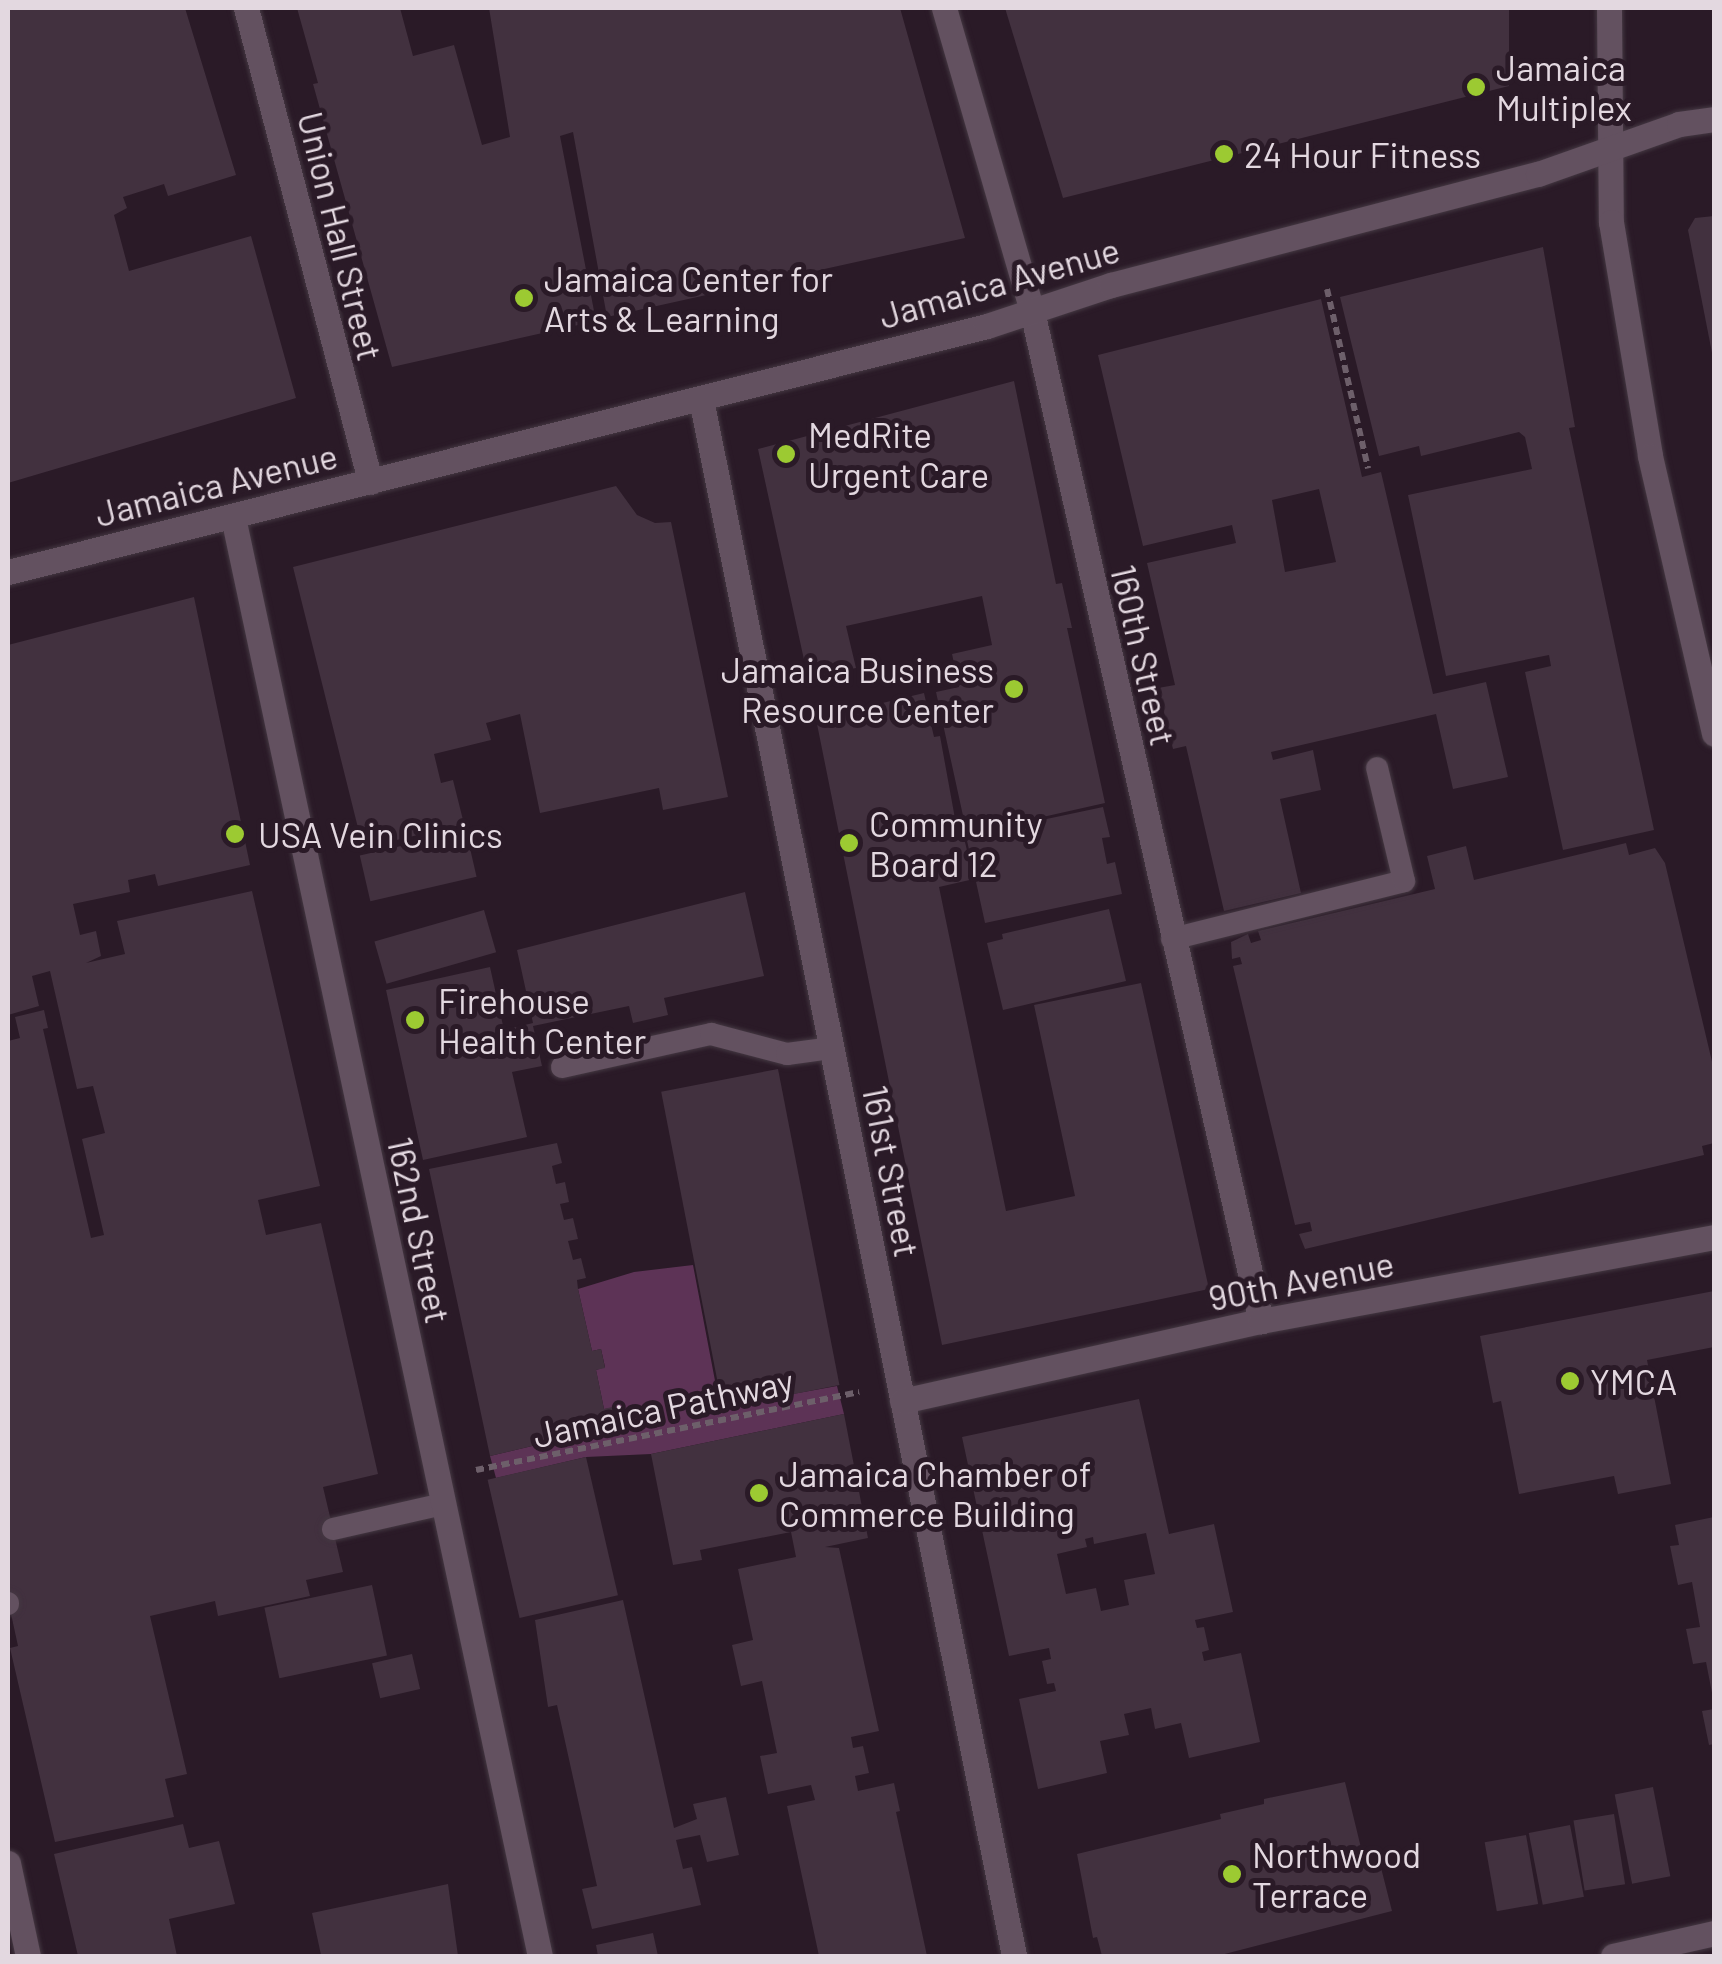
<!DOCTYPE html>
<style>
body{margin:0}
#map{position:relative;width:1722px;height:1964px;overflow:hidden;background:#2a1a27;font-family:Barlow,sans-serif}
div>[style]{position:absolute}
.green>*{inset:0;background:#5d3356}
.building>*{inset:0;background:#42313f;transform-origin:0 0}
.path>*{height:6px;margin-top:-3px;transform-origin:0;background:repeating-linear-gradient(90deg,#6d5f6a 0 8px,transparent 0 13px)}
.roads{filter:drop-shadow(0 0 2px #443842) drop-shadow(0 0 2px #443842)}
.service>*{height:22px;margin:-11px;padding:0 11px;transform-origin:11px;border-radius:11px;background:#635160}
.minor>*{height:25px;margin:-12.5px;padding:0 12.5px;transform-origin:12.5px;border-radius:12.5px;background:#635160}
.tertiary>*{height:25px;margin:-12.5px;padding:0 12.5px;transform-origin:12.5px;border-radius:12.5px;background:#635160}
.secondary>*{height:25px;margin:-12.5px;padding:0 12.5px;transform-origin:12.5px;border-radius:12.5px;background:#635160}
.dots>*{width:28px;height:28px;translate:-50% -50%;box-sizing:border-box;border:5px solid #2a1a27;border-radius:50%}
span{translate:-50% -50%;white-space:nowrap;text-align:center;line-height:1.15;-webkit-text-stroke:10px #2a1a27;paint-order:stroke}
.poi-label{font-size:35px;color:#e3d8e0}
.left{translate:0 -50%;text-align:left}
.right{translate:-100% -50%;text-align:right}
.street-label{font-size:35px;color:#e3d8e0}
.frame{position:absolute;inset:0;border:10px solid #e3d8e0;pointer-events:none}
</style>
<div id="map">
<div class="green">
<i style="clip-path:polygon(693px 1265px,720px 1407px,837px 1386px,844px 1414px,651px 1454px,586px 1457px,496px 1478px,490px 1456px,616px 1426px,613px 1408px,604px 1409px,596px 1370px,605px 1367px,601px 1349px,592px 1351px,578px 1289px,634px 1272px)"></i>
</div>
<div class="building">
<i style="clip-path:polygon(8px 8px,185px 8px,236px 175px,168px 196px,164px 184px,123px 197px,127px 208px,114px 215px,129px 271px,251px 236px,296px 398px,8px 483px)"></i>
<i style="clip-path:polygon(297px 8px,400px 8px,413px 56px,454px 45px,482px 145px,510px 137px,489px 8px,900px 8px,965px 238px,607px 317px,573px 132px,560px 136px,596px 321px,392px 367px,313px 84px,318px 83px)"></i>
<i style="clip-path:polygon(1005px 8px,1509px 8px,1509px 86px,1063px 198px)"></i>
<i style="clip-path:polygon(1714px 216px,1714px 358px,1713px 358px,1688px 230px,1695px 218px)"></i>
<i style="clip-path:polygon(1543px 247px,1575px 427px,1569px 428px,1654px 830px,1563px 850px,1525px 672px,1551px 666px,1549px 655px,1446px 676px,1408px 495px,1532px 469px,1525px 437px,1519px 432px,1421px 456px,1419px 446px,1379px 456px,1340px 297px)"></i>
<i style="clip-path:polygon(evenodd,1321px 299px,1362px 477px,1381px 472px,1433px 694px,1486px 682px,1508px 777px,1453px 789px,1436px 714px,1271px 752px,1273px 760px,1313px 750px,1321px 790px,1280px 799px,1301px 893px,1224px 911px,1186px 746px,1173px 749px,1158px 688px,1175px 685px,1147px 563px,1236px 543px,1232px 525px,1143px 546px,1098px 355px,1321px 299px,1319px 489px,1336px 562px,1285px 572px,1272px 500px,1319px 489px)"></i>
<i style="clip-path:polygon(1014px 381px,1056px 584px,1062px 583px,1072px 628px,1067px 628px,1105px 803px,967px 834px,936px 692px,959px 687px,952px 654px,992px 645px,982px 596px,846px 626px,856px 668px,808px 678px,758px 449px)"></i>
<i style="clip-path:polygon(616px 486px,637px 515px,655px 523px,671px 522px,728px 797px,663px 810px,659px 788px,540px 813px,520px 714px,486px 723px,491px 740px,434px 754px,441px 783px,453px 780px,464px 824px,363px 848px,293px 567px)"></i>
<i style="clip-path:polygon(194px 597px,250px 865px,158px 886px,155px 874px,128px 880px,130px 892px,73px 904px,80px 935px,96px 931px,101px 956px,86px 963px,125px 954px,117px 921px,252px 891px,320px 1186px,258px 1200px,266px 1235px,321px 1223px,378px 1474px,323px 1487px,343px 1572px,306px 1580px,310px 1596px,218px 1616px,215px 1601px,150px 1616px,187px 1774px,165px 1779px,174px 1817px,55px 1842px,10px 1648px,18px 1646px,8px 1600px,8px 1041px,20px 1038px,15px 1017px,44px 1010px,48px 1028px,43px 1029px,91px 1238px,104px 1235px,82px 1139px,105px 1133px,93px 1086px,77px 1089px,50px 971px,32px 976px,39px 1006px,8px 1015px,8px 645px)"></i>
<i style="clip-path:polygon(924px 693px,934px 737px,940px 736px,958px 835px,963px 834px,974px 879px,939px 887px,1006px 1211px,1075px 1196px,1034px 1005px,1141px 983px,1209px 1289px,942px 1345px,816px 719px)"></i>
<i style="clip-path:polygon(1103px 807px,1110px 837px,1102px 838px,1107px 864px,1115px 862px,1122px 894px,985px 923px,966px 836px)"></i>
<i style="left:466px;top:831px;width:47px;height:109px;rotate:77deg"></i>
<i style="clip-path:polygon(1626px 843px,1629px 855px,1655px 848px,1665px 863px,1714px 1070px,1714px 1143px,1702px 1146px,1704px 1155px,1305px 1249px,1299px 1234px,1312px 1231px,1310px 1222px,1295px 1225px,1233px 966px,1242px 964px,1240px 957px,1232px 959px,1231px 942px,1248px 934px,1251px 943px,1261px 940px,1258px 931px,1435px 889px,1427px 856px,1466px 846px,1474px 880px)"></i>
<i style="clip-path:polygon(745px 892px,764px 976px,664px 998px,668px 1015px,633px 1023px,629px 1006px,533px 1026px,542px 1066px,512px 1072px,527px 1137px,423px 1160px,386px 990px,490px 967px,504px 1030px,533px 1023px,517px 950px)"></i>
<i style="clip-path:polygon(1109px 909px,1126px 981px,1003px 1010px,987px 943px,1003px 939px,1002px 934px)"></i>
<i style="left:484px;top:910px;width:44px;height:114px;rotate:74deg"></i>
<i style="left:778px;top:1069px;width:322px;height:119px;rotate:79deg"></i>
<i style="clip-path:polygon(557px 1143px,562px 1163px,552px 1166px,556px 1184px,565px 1182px,569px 1202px,560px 1204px,564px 1220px,573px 1218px,578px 1239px,568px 1241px,573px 1260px,581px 1258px,586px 1278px,577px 1280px,578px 1289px,592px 1351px,601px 1349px,605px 1368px,596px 1370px,604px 1409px,612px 1407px,616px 1426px,490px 1456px,429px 1169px)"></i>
<i style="clip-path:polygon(1714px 1291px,1714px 1347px,1647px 1360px,1671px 1484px,1618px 1494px,1614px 1476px,1519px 1494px,1501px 1401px,1493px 1403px,1480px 1336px)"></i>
<i style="clip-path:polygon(evenodd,1139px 1399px,1169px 1534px,1214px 1524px,1233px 1612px,1195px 1620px,1197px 1628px,1204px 1627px,1209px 1650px,1202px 1652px,1204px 1661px,1241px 1653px,1260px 1742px,1189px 1758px,1181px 1723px,1155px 1729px,1151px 1708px,1124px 1714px,1129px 1735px,1100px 1741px,1107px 1773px,1038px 1789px,1019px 1699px,1056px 1691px,1054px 1683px,1047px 1684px,1042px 1661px,1051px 1659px,1049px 1648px,1009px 1656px,962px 1437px,1139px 1399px,1146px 1533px,1155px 1574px,1124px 1580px,1129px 1605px,1101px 1611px,1096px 1588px,1066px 1594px,1057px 1554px,1087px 1547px,1085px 1539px,1093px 1537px,1094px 1544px,1146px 1533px)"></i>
<i style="clip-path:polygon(844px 1414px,868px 1538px,825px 1547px,839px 1548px,879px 1731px,851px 1737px,853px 1748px,863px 1746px,869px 1773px,855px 1776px,858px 1791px,894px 1783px,900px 1811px,896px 1812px,927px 1956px,819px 1956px,787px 1806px,815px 1800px,811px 1785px,768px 1794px,760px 1756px,777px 1753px,762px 1681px,741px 1686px,732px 1645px,753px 1640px,738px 1569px,796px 1557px,791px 1532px,700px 1550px,702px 1560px,673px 1565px,651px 1454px)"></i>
<i style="left:586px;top:1457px;width:142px;height:101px;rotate:77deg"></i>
<i style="clip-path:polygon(1714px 1517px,1714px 1698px,1713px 1698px,1706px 1662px,1693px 1664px,1686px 1629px,1700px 1627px,1692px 1582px,1678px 1585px,1670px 1546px,1679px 1545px,1675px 1525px)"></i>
<i style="left:372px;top:1585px;width:72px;height:110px;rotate:78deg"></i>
<i style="clip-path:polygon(623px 1600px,674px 1828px,697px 1819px,693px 1804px,726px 1797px,739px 1855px,707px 1862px,700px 1835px,676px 1840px,683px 1869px,692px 1867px,701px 1905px,592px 1929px,582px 1889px,597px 1886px,557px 1705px,548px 1707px,535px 1620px)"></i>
<i style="left:412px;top:1654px;width:36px;height:41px;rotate:77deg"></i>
<i style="clip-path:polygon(1714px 1709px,1714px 1744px,1709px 1745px,1702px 1711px)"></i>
<i style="clip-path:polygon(1345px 1782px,1362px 1852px,1376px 1848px,1392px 1911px,1217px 1956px,1102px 1956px,1097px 1937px,1093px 1938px,1077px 1854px,1221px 1819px,1220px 1814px,1264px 1804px,1264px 1799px)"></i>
<i style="left:1653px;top:1787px;width:91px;height:39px;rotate:79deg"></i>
<i style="left:1614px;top:1814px;width:71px;height:41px;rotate:81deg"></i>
<i style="clip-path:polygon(183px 1824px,189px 1848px,219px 1841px,235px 1904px,169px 1919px,177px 1956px,78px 1956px,54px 1854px)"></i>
<i style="left:1570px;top:1825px;width:73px;height:42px;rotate:79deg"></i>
<i style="left:1526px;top:1835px;width:70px;height:42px;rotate:80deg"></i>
<i style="clip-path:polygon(448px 1884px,458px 1956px,321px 1955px,312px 1913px)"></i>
<i style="clip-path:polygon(653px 1933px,658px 1956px,598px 1956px,596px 1945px)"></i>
</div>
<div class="path">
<i style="left:1327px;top:289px;width:184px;rotate:77.1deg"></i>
<i style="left:476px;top:1470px;width:391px;rotate:-11.5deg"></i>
</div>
<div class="roads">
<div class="service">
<i style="left:1172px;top:939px;width:239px;rotate:-14deg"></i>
<i style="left:1404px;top:881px;width:116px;rotate:-103.4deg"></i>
<i style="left:562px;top:1067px;width:153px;rotate:-12.5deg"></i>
<i style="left:711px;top:1034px;width:79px;rotate:14.7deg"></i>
<i style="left:787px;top:1054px;width:44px;rotate:-7.8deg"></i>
<i style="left:333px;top:1529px;width:113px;rotate:-12.8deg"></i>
<i style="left:8px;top:1604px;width:1px;rotate:-90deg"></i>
</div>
<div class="minor">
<i style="left:246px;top:8px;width:490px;rotate:75.3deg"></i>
<i style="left:944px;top:8px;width:316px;rotate:73.8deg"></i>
<i style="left:1032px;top:311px;width:1036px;rotate:77.23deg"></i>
<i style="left:701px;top:399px;width:1588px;rotate:78.63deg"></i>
<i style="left:233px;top:517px;width:1471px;rotate:77.96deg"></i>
<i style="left:902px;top:1401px;width:368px;rotate:-12.6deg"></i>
<i style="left:1261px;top:1321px;width:461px;rotate:-10.5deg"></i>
<i style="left:8px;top:1863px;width:95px;rotate:77.9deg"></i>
<i style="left:1613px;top:1956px;width:104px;rotate:-12.8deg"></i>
</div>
<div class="tertiary">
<i style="left:1609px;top:8px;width:214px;rotate:89.5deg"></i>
<i style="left:1611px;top:222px;width:237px;rotate:80.5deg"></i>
<i style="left:1650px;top:456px;width:285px;rotate:77deg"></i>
</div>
<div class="secondary">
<i style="left:8px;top:572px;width:1009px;rotate:-14.11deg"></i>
<i style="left:987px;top:326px;width:131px;rotate:-18.3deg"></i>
<i style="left:1111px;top:285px;width:441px;rotate:-14.6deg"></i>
<i style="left:1538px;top:174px;width:150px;rotate:-19.5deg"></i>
<i style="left:1679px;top:124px;width:35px;rotate:-8deg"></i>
</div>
</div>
<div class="dots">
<i style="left:1476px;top:87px;background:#9cca32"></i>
<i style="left:1224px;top:154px;background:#9cca32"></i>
<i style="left:524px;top:298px;background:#9cca32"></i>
<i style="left:786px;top:454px;background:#9cca32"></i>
<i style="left:1014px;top:689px;background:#9cca32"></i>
<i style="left:235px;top:834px;background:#9cca32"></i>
<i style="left:849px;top:843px;background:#9cca32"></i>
<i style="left:415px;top:1020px;background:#9cca32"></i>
<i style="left:1570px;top:1381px;background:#9cca32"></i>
<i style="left:759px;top:1493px;background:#9cca32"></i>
<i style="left:1232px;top:1874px;background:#9cca32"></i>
</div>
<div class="poi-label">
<span class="left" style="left:1496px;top:87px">Jamaica<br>Multiplex</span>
<span class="left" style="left:1244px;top:154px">24 Hour Fitness</span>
<span class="left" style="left:544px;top:298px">Jamaica Center for<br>Arts &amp; Learning</span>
<span class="left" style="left:808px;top:454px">MedRite<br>Urgent Care</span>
<span class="right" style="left:994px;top:689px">Jamaica Business<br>Resource Center</span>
<span class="left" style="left:869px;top:843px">Community<br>Board 12</span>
<span class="left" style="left:258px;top:834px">USA Vein Clinics</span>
<span class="left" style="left:438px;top:1020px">Firehouse<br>Health Center</span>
<span class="left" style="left:1590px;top:1381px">YMCA</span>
<span class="left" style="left:779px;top:1493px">Jamaica Chamber of<br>Commerce Building</span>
<span class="left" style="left:1252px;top:1874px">Northwood<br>Terrace</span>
</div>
<div class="street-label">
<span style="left:341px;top:236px;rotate:76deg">Union Hall Street</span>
<span style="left:999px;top:282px;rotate:-16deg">Jamaica Avenue</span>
<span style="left:216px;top:484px;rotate:-14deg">Jamaica Avenue</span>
<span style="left:1144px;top:655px;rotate:77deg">160th Street</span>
<span style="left:892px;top:1171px;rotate:79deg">161st Street</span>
<span style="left:420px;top:1230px;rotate:78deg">162nd Street</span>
<span style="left:1301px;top:1280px;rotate:-11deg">90th Avenue</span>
<span style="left:663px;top:1407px;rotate:-12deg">Jamaica Pathway</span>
</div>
<div class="frame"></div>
</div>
